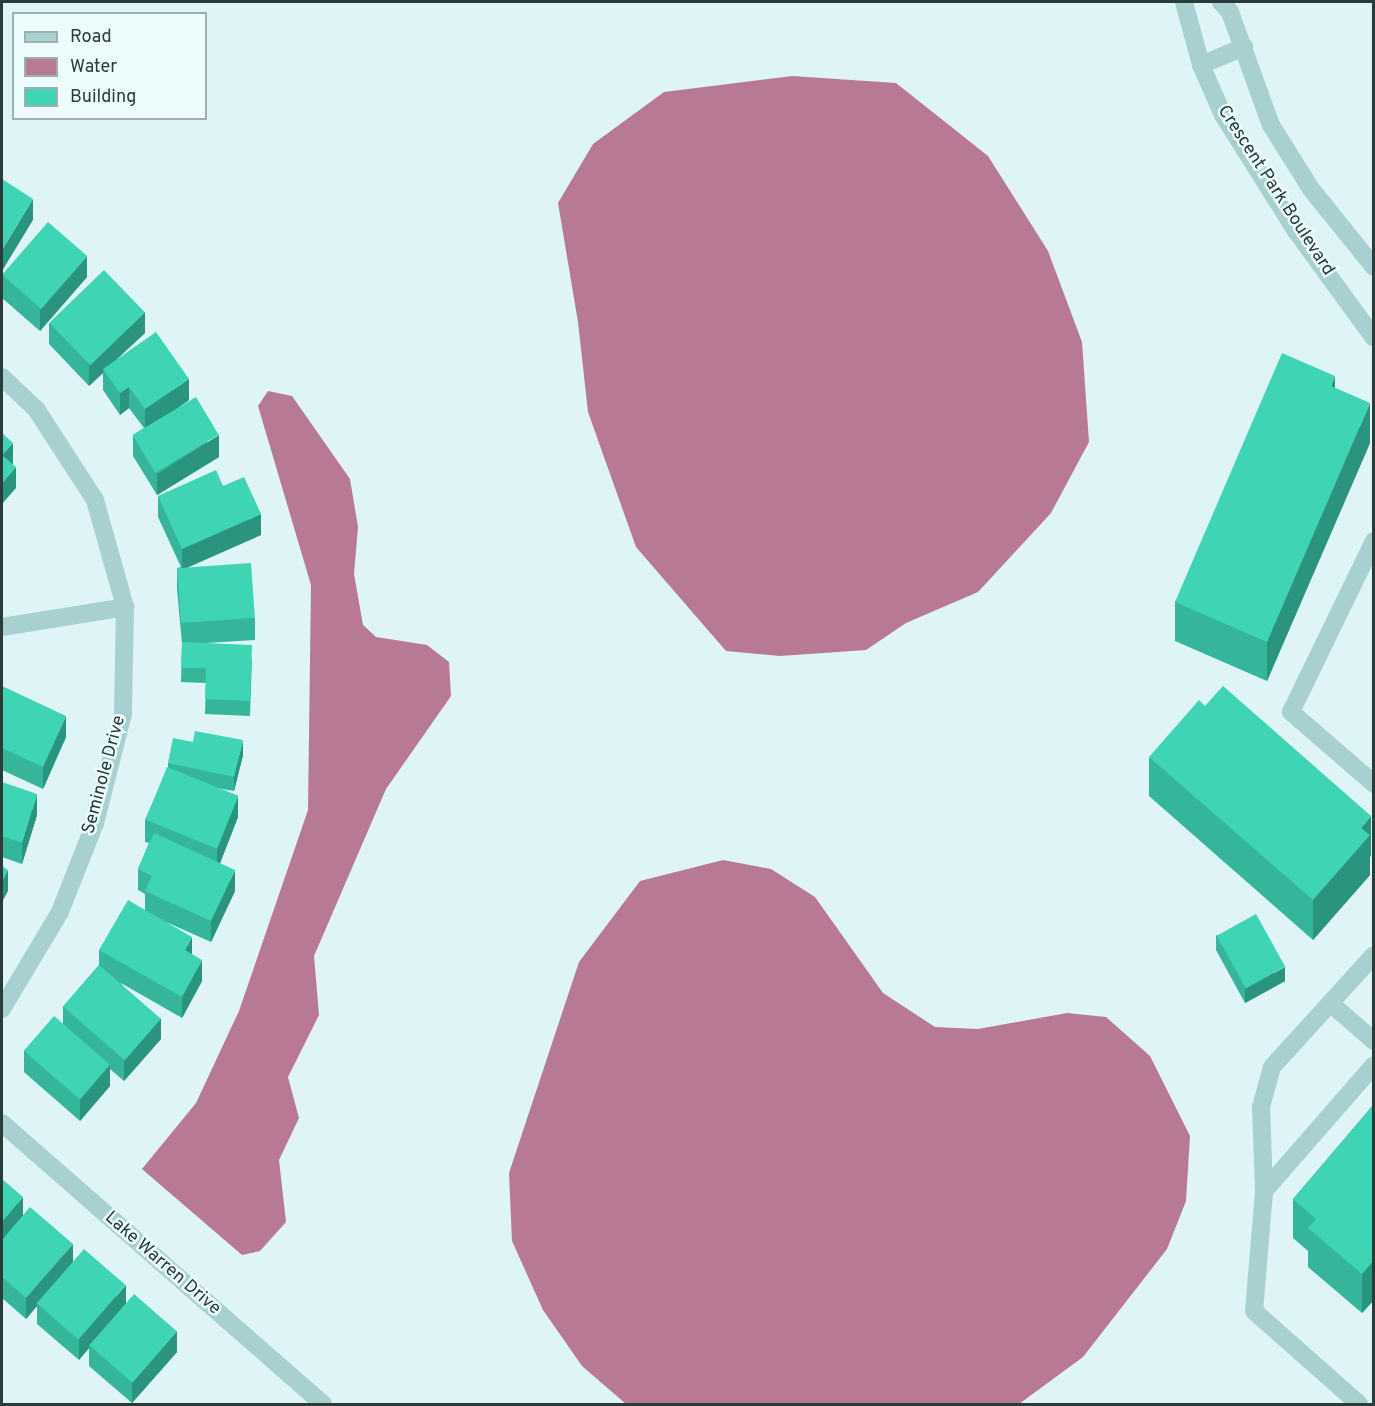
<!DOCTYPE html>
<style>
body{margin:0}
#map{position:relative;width:1375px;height:1406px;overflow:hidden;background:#def4f6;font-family:Overpass,sans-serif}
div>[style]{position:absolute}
.water>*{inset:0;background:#b77993}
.minor>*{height:18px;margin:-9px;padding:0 9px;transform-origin:9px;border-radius:9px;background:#a8d0d0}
.wall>*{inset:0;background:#35b69b}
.shaded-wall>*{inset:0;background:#2b947e}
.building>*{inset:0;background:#3ed4b4;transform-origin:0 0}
span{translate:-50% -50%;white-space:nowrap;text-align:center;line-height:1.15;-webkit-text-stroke:5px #ecfbfc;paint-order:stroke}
.street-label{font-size:18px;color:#293c39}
.frame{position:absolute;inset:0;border:3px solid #293c39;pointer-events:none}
.legend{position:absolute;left:12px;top:12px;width:195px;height:108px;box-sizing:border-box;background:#ecfbfc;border:2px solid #9eafae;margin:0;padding:8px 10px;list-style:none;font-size:18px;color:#293c39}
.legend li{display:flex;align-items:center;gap:12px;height:30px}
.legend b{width:30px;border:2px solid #9eafae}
</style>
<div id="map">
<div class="water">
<i style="clip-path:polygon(792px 76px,896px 83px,988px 156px,1048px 251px,1082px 342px,1089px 442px,1051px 513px,978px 592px,906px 623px,866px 650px,780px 656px,726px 651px,636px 547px,588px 412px,578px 322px,558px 203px,593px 144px,664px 92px)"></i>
<i style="clip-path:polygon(268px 391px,292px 396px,350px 479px,358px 527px,354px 574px,363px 625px,376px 637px,427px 645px,449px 662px,451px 696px,386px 789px,314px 956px,319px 1015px,288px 1077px,299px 1118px,279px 1160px,286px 1222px,260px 1251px,242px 1255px,142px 1169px,196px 1103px,239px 1011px,308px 810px,311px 585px,258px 406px)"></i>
<i style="clip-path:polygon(723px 860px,771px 869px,815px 897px,883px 993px,935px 1027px,978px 1029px,1067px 1013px,1106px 1017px,1150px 1056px,1190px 1136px,1186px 1201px,1167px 1249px,1083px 1357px,1019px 1404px,626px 1404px,582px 1366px,543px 1310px,512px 1241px,509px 1173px,579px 962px,640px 881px)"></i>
</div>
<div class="minor">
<i style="left:1184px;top:2px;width:65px;rotate:74.9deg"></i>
<i style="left:1201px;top:65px;width:55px;rotate:66.3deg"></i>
<i style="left:1223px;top:115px;width:137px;rotate:57.8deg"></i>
<i style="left:1296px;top:231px;width:132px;rotate:53.9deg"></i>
<i style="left:1221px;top:2px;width:13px;rotate:48deg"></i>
<i style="left:1230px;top:12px;width:120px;rotate:70.1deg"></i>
<i style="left:1271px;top:125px;width:75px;rotate:58deg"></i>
<i style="left:1311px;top:189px;width:100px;rotate:51.1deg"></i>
<i style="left:1201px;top:65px;width:47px;rotate:-22.7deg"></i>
<i style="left:2px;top:377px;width:47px;rotate:43.3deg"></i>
<i style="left:36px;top:409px;width:108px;rotate:57deg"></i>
<i style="left:95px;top:500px;width:111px;rotate:74.3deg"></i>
<i style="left:125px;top:607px;width:107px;rotate:91.1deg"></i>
<i style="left:123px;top:714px;width:113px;rotate:104.4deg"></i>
<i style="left:95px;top:823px;width:96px;rotate:111.5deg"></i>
<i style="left:60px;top:912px;width:113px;rotate:120.9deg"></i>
<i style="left:1374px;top:541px;width:190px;rotate:115.9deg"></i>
<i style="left:1291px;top:712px;width:110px;rotate:40.9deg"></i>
<i style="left:2px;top:627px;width:125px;rotate:-9.2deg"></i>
<i style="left:1330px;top:1003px;width:58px;rotate:40.8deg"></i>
<i style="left:2px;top:1123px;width:427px;rotate:41.2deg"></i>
<i style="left:1264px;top:1191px;width:167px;rotate:-48.9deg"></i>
<i style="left:1359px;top:1404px;width:140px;rotate:-138.5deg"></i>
<i style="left:1254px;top:1311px;width:120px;rotate:-85.2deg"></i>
<i style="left:1264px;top:1191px;width:84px;rotate:-92deg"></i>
<i style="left:1261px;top:1107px;width:41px;rotate:-74.6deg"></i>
<i style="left:1272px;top:1067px;width:151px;rotate:-47.7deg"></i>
</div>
<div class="wall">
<i style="clip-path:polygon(2px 275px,87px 277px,40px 331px,2px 298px)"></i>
<i style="clip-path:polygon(49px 323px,145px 333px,117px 359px,189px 400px,179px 407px,219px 457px,157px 495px,133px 456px,133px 435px,144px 428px,129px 408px,120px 415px,103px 390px,103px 373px,89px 386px,49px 344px)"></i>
<i style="clip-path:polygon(1335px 388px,1370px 443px,1267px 681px,1175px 641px,1175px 602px)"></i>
<i style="clip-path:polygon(223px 486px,261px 535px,188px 567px,255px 618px,255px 640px,206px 643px,252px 659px,250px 716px,205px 714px,206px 683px,181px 682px,182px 644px,177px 589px,177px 568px,181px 567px,158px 517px,158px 496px)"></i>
<i style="clip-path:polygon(2px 686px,66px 737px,43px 789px,2px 770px)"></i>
<i style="clip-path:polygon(243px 755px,234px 791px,217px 788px,238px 817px,220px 863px,235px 891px,211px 942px,166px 922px,192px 954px,202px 981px,182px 1018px,121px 983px,161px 1039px,124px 1081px,110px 1069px,110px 1086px,80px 1121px,24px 1072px,24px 1051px,63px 1023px,63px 1007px,99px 965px,99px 950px,145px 910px,145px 894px,138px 890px,138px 869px,149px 843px,145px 842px,145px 820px,168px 768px,168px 763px)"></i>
<i style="clip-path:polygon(1149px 757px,1371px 855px,1370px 857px,1370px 875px,1313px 940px,1149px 796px)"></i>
<i style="clip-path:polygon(2px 782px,37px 815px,22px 864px,2px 857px)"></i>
<i style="clip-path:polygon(1216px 935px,1285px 981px,1245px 1003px,1216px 950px)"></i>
<i style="clip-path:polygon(1374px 1104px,1374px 1300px,1362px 1313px,1308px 1267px,1308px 1251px,1293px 1238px,1293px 1199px)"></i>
<i style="clip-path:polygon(2px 1179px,23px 1215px,73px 1262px,126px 1303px,177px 1352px,132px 1403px,89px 1366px,89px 1348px,79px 1360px,37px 1324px,37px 1306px,26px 1319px,2px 1298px)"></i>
</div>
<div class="shaded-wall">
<i style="clip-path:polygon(33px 199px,33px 220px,2px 271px,2px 250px)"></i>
<i style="clip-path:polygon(87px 256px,87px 277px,40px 331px,40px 310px)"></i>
<i style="clip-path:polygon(145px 312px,145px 333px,104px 371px,103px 369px,103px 373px,89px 386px,89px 364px)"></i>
<i style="clip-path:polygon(1335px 376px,1335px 416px,1331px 386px)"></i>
<i style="clip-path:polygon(189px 379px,189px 400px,145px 431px,145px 409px)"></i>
<i style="clip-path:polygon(129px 387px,129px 408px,120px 415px,120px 393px)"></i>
<i style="clip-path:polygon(1370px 403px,1370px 443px,1267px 681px,1267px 642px)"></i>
<i style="clip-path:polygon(219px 435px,219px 457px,157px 495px,157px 474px)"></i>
<i style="clip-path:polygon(13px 443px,13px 464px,2px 476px,2px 455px)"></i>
<i style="clip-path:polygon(16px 467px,16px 488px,2px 504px,2px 483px)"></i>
<i style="clip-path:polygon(261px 514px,261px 535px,182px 570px,182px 549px)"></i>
<i style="clip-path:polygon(66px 716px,66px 737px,43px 789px,43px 767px)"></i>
<i style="clip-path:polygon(243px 740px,243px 755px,234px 791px,234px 777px)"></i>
<i style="clip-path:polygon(37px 794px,37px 815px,22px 864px,22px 843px)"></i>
<i style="clip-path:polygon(238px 796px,238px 817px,217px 871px,217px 849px)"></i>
<i style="clip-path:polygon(1371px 816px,1371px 855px,1370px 857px,1370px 875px,1313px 940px,1313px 900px,1361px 828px)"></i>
<i style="clip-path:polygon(8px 870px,8px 891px,2px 902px,2px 881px)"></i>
<i style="clip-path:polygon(235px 870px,235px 891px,211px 942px,211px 921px)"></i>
<i style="clip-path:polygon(192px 937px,192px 958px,185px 950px)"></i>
<i style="clip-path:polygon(202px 960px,202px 981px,182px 1018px,182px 997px)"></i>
<i style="clip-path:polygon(1285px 967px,1285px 981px,1245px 1003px,1245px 989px)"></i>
<i style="clip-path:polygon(161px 1018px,161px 1039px,124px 1081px,124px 1060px)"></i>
<i style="clip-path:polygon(110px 1065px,110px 1086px,80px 1121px,80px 1100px)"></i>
<i style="clip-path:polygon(23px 1197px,23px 1219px,2px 1243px,2px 1222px)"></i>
<i style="clip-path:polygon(73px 1244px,73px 1265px,37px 1303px,37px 1306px,26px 1319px,26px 1298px)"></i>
<i style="clip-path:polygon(1374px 1260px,1374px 1300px,1362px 1313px,1362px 1274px)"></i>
<i style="clip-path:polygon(126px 1285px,126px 1306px,89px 1345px,89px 1348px,79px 1360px,79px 1339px)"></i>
<i style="clip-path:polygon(177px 1331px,177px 1352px,132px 1403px,132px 1382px)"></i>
</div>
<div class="building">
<i style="clip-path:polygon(2px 179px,33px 199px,2px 250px)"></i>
<i style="left:48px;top:222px;width:52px;height:70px;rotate:41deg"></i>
<i style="left:104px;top:270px;width:59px;height:76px;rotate:46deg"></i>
<i style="clip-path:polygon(156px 332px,189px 379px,145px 409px,129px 387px,120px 393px,103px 369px)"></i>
<i style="clip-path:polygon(1282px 353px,1335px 376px,1331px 386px,1370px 403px,1267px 642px,1175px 602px)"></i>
<i style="left:196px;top:397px;width:44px;height:74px;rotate:59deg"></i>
<i style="clip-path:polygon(2px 433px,13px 443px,2px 455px,16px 467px,2px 483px)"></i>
<i style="clip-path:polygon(216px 470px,223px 486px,244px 477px,261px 514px,182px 549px,158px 496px)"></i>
<i style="left:251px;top:563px;width:55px;height:74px;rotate:86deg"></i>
<i style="clip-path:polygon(182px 642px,252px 645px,250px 701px,205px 699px,206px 668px,181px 668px)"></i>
<i style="clip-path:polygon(2px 686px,66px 716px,43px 767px,2px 748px)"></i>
<i style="clip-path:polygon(1223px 686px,1371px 816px,1361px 828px,1370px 835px,1313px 900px,1149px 757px,1199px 700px,1205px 706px)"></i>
<i style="clip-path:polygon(195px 731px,243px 740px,234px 777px,168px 763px,173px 738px,193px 742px)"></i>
<i style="left:167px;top:767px;width:77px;height:57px;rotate:22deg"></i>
<i style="clip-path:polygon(2px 782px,37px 794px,22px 843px,2px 836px)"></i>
<i style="clip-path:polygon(154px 833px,235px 870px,211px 921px,145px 891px,152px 876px,138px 869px)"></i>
<i style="clip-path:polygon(2px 866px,8px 870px,2px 881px)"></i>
<i style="clip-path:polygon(128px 900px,192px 937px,185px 950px,202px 960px,182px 997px,99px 950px)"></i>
<i style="left:1256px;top:914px;width:60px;height:45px;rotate:61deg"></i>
<i style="left:99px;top:965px;width:82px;height:55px;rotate:41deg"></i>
<i style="left:54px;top:1016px;width:74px;height:46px;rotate:41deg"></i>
<i style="clip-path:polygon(1374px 1104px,1374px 1260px,1362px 1274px,1308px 1228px,1316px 1219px,1293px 1199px)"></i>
<i style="clip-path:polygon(2px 1179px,23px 1197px,2px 1222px)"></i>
<i style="clip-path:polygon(30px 1207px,73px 1244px,26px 1298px,2px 1277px,2px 1240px)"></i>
<i style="left:84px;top:1249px;width:55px;height:72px;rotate:41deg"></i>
<i style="left:134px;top:1294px;width:57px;height:68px;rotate:41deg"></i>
</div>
<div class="street-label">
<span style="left:1275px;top:191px;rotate:57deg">Crescent Park Boulevard</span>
<span style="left:105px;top:775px;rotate:-75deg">Seminole Drive</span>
<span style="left:162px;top:1264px;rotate:41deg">Lake Warren Drive</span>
</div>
<div class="frame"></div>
<ul class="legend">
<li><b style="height:8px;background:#a8d0d0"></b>Road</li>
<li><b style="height:16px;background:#b77993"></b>Water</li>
<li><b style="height:16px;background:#3ed4b4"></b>Building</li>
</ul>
</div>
